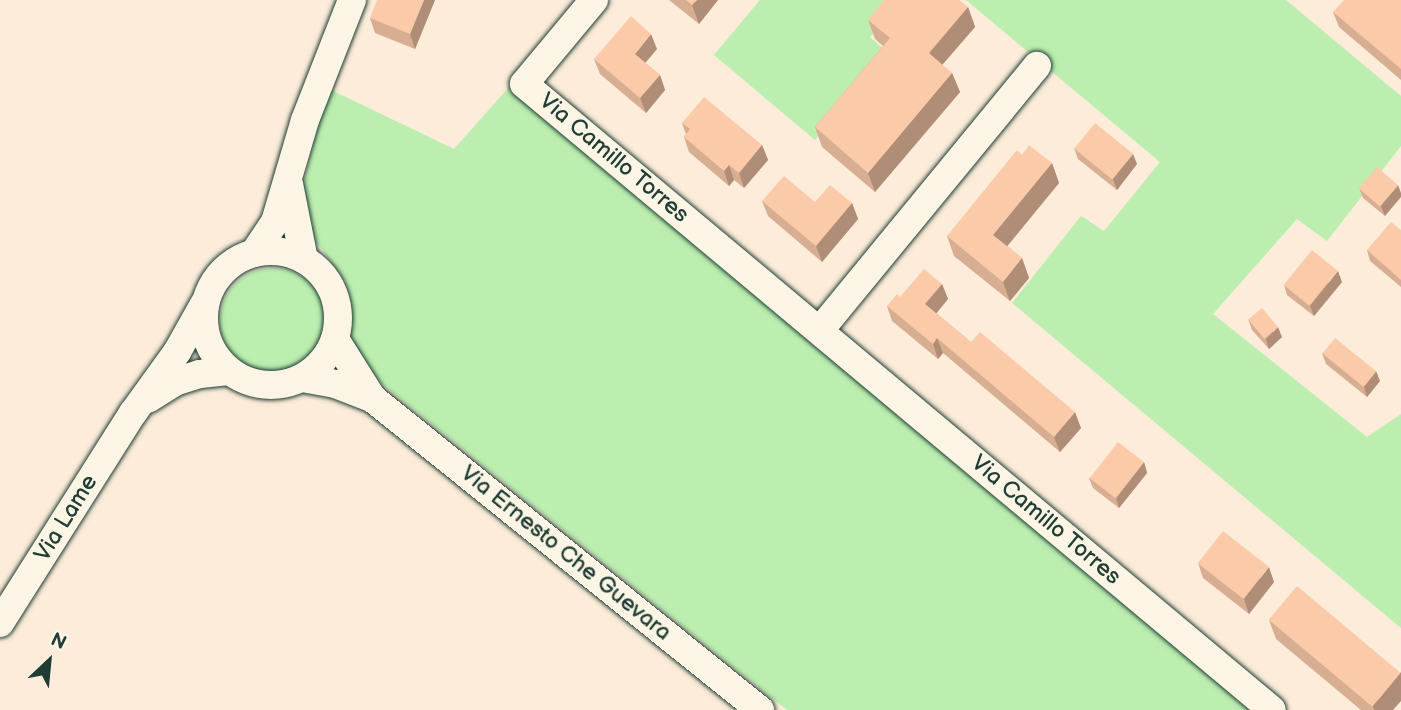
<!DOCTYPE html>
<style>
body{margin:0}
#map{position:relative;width:1401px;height:710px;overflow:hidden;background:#fcecd9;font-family:"Balsamiq Sans",sans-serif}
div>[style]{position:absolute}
.green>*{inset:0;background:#bbeeaf}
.round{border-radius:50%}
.roads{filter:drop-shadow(0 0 2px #1f3d34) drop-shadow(0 0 2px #1f3d34)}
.minor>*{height:28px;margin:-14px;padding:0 14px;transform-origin:14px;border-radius:14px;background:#fcf5e5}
.minor>.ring{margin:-14px;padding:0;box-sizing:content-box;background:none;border:28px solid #fcf5e5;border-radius:50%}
.wall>*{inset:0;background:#d7ae91}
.shaded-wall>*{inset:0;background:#af8d76}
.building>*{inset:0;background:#facaa9;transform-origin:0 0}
span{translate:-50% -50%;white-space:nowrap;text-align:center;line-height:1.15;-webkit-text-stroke:5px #fcf5e5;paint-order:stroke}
.street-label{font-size:23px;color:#1f3d34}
.north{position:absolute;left:14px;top:626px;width:70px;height:70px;-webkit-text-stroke:5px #fcf5e5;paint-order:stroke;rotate:26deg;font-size:19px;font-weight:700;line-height:28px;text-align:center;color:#1f3d34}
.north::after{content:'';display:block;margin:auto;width:24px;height:32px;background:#1f3d34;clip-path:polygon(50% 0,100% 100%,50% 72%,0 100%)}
</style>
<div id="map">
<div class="green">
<i style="clip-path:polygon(760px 0,901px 0,870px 37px,887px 52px,815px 140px,714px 55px)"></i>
<i style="clip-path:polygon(966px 0,1286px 0,1401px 96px,1401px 146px,1327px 241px,1297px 219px,1213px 314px,1367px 437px,1401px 414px,1401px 628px,1012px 303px,1081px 216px,1104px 231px,1160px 162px)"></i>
<i style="clip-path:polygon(510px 86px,1260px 710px,787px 710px,382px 384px,356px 353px,348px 332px,350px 308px,345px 281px,306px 228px,303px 187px,327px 88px,454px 149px)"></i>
<i class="round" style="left:220px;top:268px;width:106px;height:106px"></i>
</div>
<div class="roads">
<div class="minor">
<i style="left:594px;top:0;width:109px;rotate:129.8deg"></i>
<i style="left:524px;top:84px;width:975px;rotate:39.93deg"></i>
<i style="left:289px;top:184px;width:77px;rotate:78.8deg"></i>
<i class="ring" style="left:204px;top:251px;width:106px;height:106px"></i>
<i style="left:254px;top:253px;width:37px;rotate:-56deg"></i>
<i style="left:275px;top:222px;width:106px;rotate:-73.6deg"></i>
<i style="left:305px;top:120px;width:129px;rotate:-68.6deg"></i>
<i style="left:820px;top:330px;width:342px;rotate:-50.6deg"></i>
<i style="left:335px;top:339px;width:70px;rotate:57.9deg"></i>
<i style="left:372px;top:398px;width:498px;rotate:38.8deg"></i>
<i style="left:302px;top:378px;width:34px;rotate:10deg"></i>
<i style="left:335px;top:384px;width:40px;rotate:21deg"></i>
<i style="left:148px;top:399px;width:34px;rotate:-32deg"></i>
<i style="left:177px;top:381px;width:24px;rotate:-17deg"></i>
<i style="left:200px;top:374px;width:29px;rotate:-6deg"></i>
<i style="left:0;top:623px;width:249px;rotate:-57.7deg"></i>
<i style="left:133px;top:413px;width:75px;rotate:-54.2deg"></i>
<i style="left:177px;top:352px;width:55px;rotate:-60.6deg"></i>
</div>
</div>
<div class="wall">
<i style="clip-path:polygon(435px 0,415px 49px,375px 33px,370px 18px)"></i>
<i style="clip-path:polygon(669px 0,718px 0,699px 24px)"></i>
<i style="clip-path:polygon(1401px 0,1401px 80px,1339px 27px,1333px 12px)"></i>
<i style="clip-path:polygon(968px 7px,975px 27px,942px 65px,952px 73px,960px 92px,875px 192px,822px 147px,815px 127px,883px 46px,875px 39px,868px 20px)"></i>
<i style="clip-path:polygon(657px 49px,645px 63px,660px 75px,665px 90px,646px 113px,600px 74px,594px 59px)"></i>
<i style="clip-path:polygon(682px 123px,762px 145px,768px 160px,744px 188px,734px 180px,729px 186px,689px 152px,684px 137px,686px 134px)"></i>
<i style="clip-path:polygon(1074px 148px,1137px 164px,1117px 190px,1078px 159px)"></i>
<i style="clip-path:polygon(1052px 163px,1059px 183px,1007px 246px,1022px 258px,1029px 278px,1010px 301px,954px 256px,947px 236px)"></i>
<i style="clip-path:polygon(1359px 188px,1401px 193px,1385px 216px,1363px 198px)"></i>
<i style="clip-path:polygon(762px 201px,852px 203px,858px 219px,822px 262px,768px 216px)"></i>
<i style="clip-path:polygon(1401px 230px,1401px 287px,1370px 261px,1367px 250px)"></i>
<i style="clip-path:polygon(1342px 282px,1314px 316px,1287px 295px,1284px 285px)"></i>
<i style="clip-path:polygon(942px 284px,948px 299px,936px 313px,971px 342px,1081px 428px,1060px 452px,943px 353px,938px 359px,892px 321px,887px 306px)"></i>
<i style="clip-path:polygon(1248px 319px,1282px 337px,1269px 349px,1252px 330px)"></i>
<i style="clip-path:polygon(1322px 353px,1380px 381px,1367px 397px,1326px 364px)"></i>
<i style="clip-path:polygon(1144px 462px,1147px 473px,1119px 508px,1093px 488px,1089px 478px)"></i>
<i style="clip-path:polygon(1198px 563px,1274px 582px,1249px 614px,1203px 578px)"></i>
<i style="clip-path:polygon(1269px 620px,1393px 710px,1361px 710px,1276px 639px)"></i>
</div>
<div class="shaded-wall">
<i style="clip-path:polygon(424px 0,435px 0,415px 49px,410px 34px)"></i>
<i style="clip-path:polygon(697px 0,718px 0,699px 24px,692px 5px)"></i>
<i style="clip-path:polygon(968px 7px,975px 27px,936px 72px,929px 53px)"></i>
<i style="clip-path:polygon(651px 34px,657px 49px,640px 69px,635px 54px)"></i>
<i style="clip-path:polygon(952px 73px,960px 92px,875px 192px,868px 173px)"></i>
<i style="clip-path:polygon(660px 75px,665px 90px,646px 113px,640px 98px)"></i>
<i style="clip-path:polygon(762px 145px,768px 160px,744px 188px,739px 173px)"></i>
<i style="clip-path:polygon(1133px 154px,1137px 164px,1117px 190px,1113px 179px)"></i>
<i style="clip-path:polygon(1052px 163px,1059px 183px,1000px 255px,993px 235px)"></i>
<i style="clip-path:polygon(729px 165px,734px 180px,729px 186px,724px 171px)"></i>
<i style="clip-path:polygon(1398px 185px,1401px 193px,1401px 197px,1385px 216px,1381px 206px)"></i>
<i style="clip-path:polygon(852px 203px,858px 219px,822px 262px,816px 246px)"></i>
<i style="clip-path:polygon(1022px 258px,1029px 278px,1010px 301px,1003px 282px)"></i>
<i style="clip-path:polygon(1338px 271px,1342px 282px,1314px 316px,1310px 306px)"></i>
<i style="clip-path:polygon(942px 284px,948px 299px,931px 320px,925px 304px)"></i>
<i style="clip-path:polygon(1278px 327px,1282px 337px,1269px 349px,1266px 339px)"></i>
<i style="clip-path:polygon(937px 338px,943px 353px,938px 359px,933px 344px)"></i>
<i style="clip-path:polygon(1376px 371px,1380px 381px,1367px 397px,1364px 387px)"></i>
<i style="clip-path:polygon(1075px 412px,1081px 428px,1060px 452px,1054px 437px)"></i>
<i style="clip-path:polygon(1144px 462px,1147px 473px,1119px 508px,1116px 498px)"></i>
<i style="clip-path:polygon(1269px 567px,1274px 582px,1249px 614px,1244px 599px)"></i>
<i style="clip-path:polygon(1401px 672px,1401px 701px,1393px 710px,1374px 710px,1373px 706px)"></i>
</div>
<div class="building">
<i style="clip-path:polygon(377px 0,424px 0,410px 34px,370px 18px)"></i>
<i style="clip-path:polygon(686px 0,697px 0,692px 5px)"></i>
<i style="clip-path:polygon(884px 0,959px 0,968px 7px,929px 53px,952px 73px,868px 173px,815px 127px,890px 38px,868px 20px)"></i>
<i style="clip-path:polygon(1344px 0,1401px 0,1401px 69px,1333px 12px)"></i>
<i style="clip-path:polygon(631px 16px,651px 34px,635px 54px,660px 75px,640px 98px,594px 59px)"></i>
<i style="clip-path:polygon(704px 97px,762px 145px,739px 173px,729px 165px,724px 171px,684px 137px,690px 129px,682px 123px)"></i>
<i style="left:1095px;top:123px;width:49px;height:33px;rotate:39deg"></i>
<i style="clip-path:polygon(1029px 145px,1052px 163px,993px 235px,1022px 258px,1003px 282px,947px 236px,1017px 150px,1022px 155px)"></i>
<i style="left:1377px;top:167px;width:28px;height:28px;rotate:41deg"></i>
<i style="clip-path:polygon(784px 176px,815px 202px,830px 185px,852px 203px,816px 246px,762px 201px)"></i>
<i style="clip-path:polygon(1391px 222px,1401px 230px,1401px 280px,1367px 250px)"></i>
<i style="left:1312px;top:250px;width:33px;height:45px;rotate:39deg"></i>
<i style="clip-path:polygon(924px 269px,942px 284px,925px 304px,971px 342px,980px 332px,1075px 412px,1054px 437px,937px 338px,933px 344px,887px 306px,897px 294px,900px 297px)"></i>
<i style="left:1262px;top:308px;width:25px;height:18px;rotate:50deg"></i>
<i style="left:1335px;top:338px;width:53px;height:20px;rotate:39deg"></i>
<i style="left:1118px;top:442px;width:33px;height:46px;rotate:38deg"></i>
<i style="left:1223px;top:531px;width:58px;height:41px;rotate:38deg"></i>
<i style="left:1297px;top:586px;width:135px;height:44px;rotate:40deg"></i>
</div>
<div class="street-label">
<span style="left:614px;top:158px;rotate:40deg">Via Camillo Torres</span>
<span style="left:66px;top:518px;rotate:-58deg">Via Lame</span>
<span style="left:1046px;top:520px;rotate:40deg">Via Camillo Torres</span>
<span style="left:566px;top:553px;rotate:39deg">Via Ernesto Che Guevara</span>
</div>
<div class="north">N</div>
</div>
